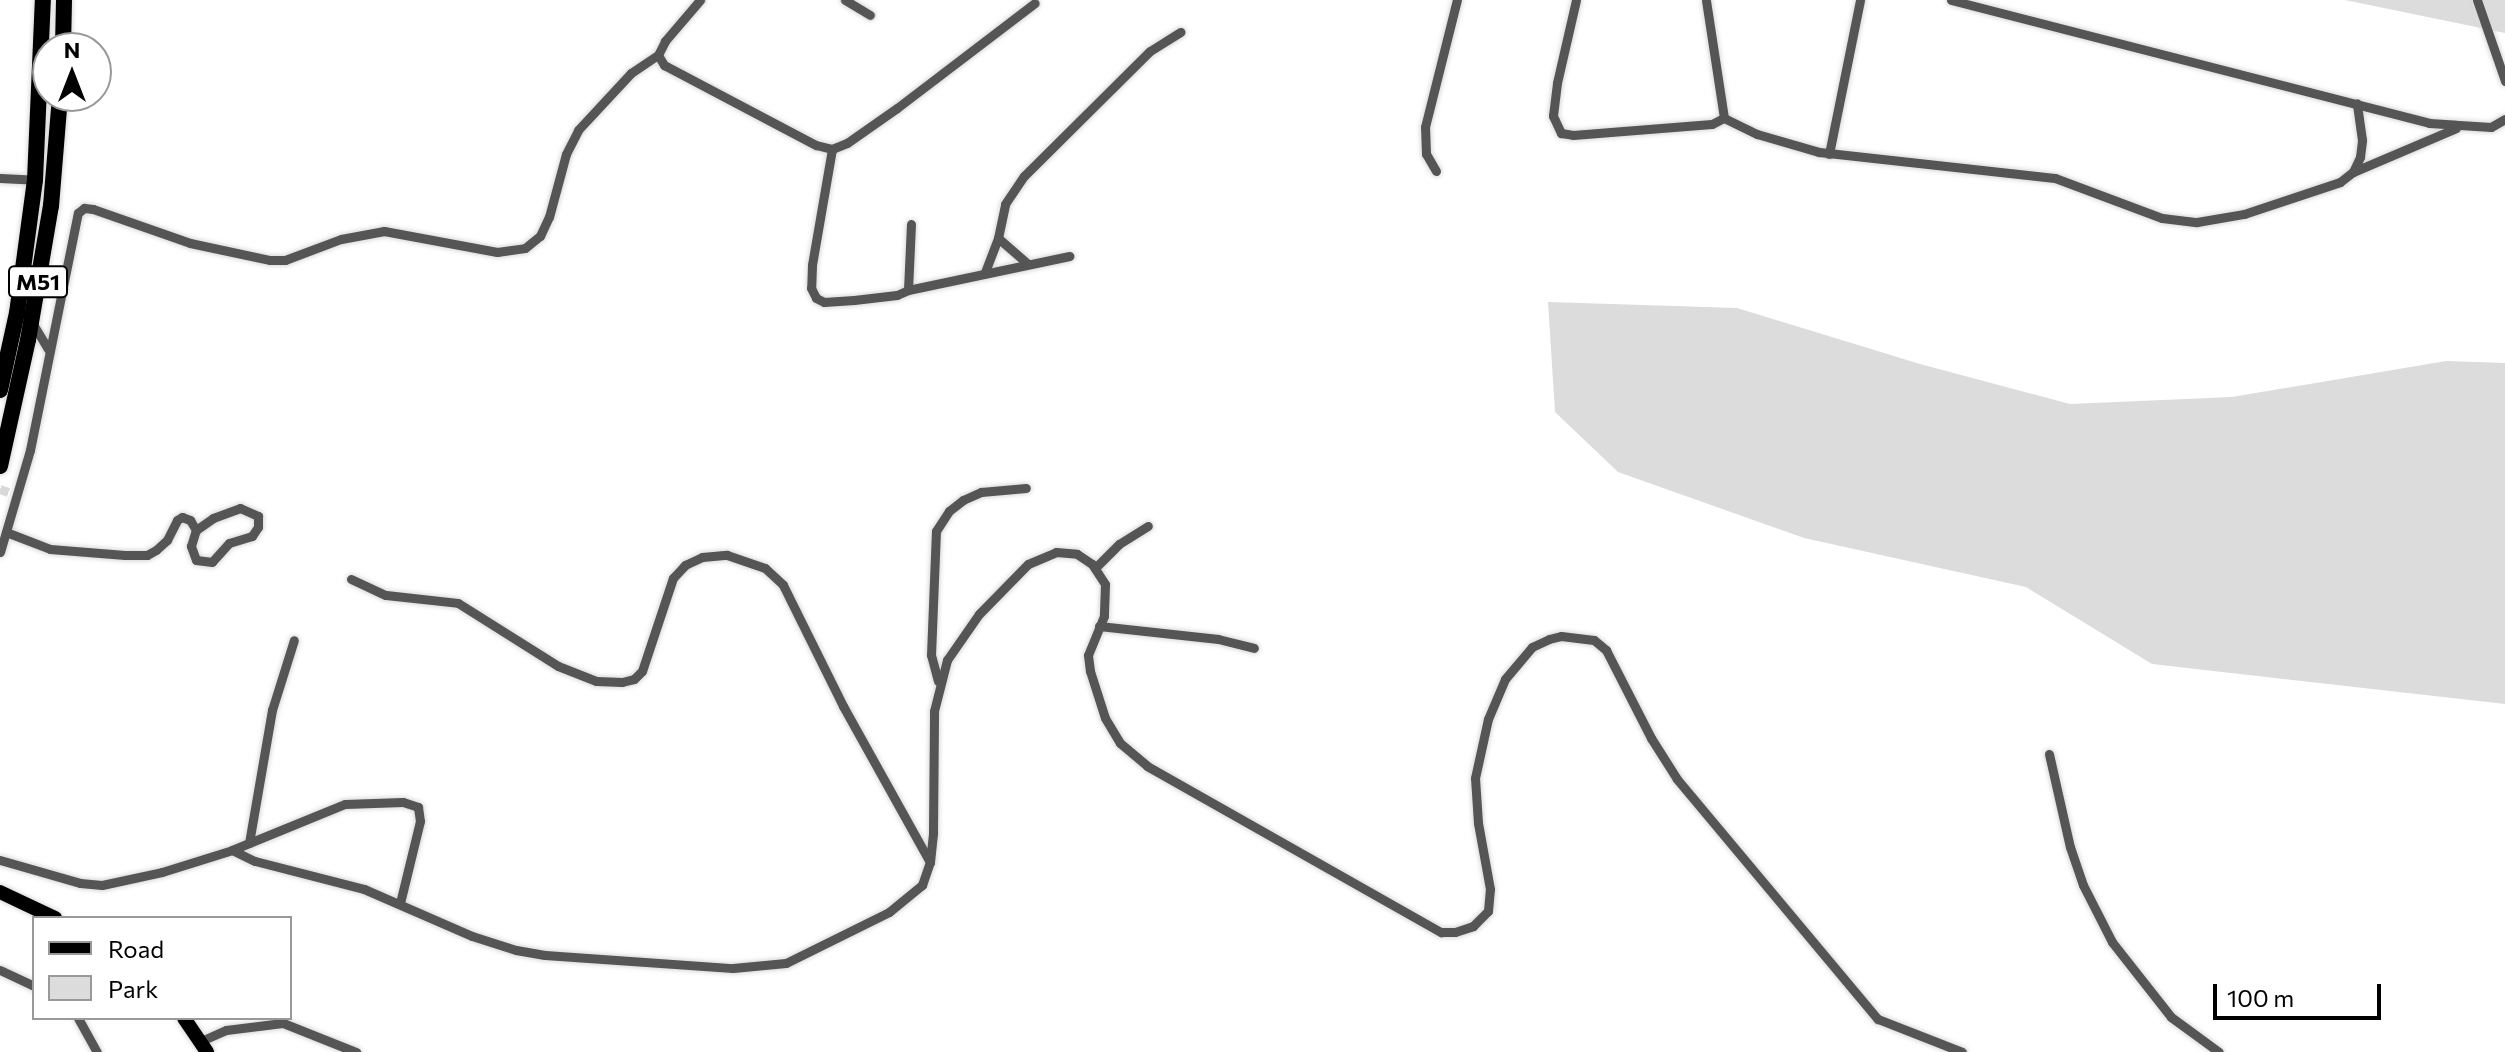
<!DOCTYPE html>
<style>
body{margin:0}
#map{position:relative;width:2505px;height:1052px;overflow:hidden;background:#fff;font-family:Commissioner,sans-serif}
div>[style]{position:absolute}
.green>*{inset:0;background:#dcdcdc}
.street-tunnel>*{height:9px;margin-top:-4.5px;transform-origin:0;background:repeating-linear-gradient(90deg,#d9d9d9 0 9px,transparent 0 13.5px)}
.roads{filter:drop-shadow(0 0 2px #dbdbdb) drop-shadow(0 0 2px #dbdbdb)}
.street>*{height:9px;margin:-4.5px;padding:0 4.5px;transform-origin:4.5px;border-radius:4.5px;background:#555}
.primary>*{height:14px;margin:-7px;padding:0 7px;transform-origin:7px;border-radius:7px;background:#000}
.highway>*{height:16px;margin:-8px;padding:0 8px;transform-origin:8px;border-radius:8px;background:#000}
span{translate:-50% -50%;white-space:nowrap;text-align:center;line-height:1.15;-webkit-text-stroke:6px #fff;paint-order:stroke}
.shield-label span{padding:2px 6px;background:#fff;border:2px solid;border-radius:6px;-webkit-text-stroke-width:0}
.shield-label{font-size:22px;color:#000;font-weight:700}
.legend{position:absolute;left:32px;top:916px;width:260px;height:104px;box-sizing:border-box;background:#fff;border:2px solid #999;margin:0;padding:10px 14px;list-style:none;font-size:24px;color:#000}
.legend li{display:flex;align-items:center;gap:16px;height:40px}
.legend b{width:40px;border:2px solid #999}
.north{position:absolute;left:32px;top:32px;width:80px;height:80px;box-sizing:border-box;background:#fff;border:2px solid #999;border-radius:50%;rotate:0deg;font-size:22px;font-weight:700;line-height:32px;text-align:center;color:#000}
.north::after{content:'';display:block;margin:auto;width:28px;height:36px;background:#000;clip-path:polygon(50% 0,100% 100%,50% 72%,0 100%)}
.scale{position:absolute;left:2213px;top:984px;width:168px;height:36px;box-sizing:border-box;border:4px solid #000;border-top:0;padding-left:10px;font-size:24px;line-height:28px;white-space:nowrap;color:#000;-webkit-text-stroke:6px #fff;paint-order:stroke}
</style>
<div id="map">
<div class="green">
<i style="clip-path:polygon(2345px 0,2505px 0,2505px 33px)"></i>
<i style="clip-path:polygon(1548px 302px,1737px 308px,1920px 364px,2070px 404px,2232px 397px,2446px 361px,2505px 363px,2505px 704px,2152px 664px,2026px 587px,1804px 538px,1618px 472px,1555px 412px)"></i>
</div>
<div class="street-tunnel">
<i style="left:0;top:489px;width:20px;rotate:20deg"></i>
</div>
<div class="roads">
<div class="street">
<i style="left:845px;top:0;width:29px;rotate:31deg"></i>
<i style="left:1576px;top:0;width:85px;rotate:102.9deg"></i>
<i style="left:1557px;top:83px;width:33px;rotate:97deg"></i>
<i style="left:1553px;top:116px;width:19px;rotate:65deg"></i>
<i style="left:1561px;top:133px;width:12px;rotate:9deg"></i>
<i style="left:1573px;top:135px;width:139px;rotate:-4.5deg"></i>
<i style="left:1712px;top:124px;width:13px;rotate:-27deg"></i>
<i style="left:1724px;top:118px;width:119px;rotate:-98.7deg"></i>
<i style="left:1951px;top:0;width:494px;rotate:14.4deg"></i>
<i style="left:2429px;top:123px;width:62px;rotate:3.7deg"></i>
<i style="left:2491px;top:127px;width:16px;rotate:-30deg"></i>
<i style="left:2477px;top:0;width:86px;rotate:70.9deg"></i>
<i style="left:658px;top:55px;width:12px;rotate:59deg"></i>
<i style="left:664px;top:65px;width:172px;rotate:27.8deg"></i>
<i style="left:816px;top:145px;width:16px;rotate:14deg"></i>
<i style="left:832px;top:149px;width:16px;rotate:-22deg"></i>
<i style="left:847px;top:143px;width:61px;rotate:-35deg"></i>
<i style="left:897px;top:108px;width:173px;rotate:-37.3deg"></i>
<i style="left:1724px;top:118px;width:37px;rotate:26deg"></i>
<i style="left:1757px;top:134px;width:65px;rotate:16.2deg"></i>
<i style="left:1819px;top:152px;width:237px;rotate:6.3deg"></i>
<i style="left:2055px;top:178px;width:114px;rotate:20.5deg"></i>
<i style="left:2162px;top:218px;width:35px;rotate:7deg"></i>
<i style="left:2197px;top:222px;width:48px;rotate:-9.7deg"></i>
<i style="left:2244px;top:214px;width:101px;rotate:-18.4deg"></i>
<i style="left:2340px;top:182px;width:16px;rotate:-38deg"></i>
<i style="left:2353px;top:172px;width:17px;rotate:-65deg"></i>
<i style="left:2360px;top:157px;width:17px;rotate:-83deg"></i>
<i style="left:2362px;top:140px;width:37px;rotate:-98deg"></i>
<i style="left:832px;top:149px;width:118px;rotate:99.8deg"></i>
<i style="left:812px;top:265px;width:23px;rotate:92deg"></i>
<i style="left:811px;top:288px;width:11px;rotate:63deg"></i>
<i style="left:816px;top:298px;width:9px;rotate:27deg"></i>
<i style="left:824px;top:302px;width:30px;rotate:-4deg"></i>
<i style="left:854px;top:300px;width:43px;rotate:-6.6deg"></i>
<i style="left:897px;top:295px;width:12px;rotate:-24deg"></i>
<i style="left:908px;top:290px;width:66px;rotate:-87.4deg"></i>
<i style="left:1829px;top:154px;width:157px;rotate:-78.6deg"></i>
<i style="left:1436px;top:171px;width:20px;rotate:-120deg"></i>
<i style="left:1426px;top:154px;width:27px;rotate:-92deg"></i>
<i style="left:1425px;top:127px;width:131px;rotate:-75.9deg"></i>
<i style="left:2353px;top:172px;width:112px;rotate:-23.1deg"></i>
<i style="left:0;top:178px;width:35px;rotate:3deg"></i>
<i style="left:998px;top:238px;width:38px;rotate:41deg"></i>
<i style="left:985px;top:272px;width:36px;rotate:-69deg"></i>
<i style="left:998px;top:238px;width:35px;rotate:-78deg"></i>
<i style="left:1005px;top:204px;width:34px;rotate:-56deg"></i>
<i style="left:1024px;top:176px;width:177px;rotate:-44.8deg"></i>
<i style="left:1150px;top:51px;width:36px;rotate:-32deg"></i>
<i style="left:908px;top:290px;width:165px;rotate:-11.9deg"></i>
<i style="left:33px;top:324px;width:29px;rotate:59deg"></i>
<i style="left:240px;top:508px;width:20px;rotate:24deg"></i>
<i style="left:258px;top:516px;width:11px;rotate:90deg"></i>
<i style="left:258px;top:527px;width:11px;rotate:124deg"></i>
<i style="left:252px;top:536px;width:24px;rotate:163deg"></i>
<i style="left:229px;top:543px;width:25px;rotate:132deg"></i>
<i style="left:212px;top:562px;width:16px;rotate:-173deg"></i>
<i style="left:196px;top:560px;width:15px;rotate:-110deg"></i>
<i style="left:191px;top:546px;width:17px;rotate:-73deg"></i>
<i style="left:196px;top:530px;width:21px;rotate:-35deg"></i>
<i style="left:213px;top:518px;width:29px;rotate:-20deg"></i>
<i style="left:6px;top:532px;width:47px;rotate:21.1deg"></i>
<i style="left:50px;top:549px;width:75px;rotate:4.6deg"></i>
<i style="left:125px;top:555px;width:22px"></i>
<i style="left:147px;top:555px;width:10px;rotate:-29deg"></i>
<i style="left:156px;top:550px;width:15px;rotate:-42deg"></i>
<i style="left:167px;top:540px;width:22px;rotate:-63deg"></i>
<i style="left:177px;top:520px;width:6px;rotate:-31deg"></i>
<i style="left:182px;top:517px;width:9px;rotate:21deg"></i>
<i style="left:190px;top:520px;width:12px;rotate:59deg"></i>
<i style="left:0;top:552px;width:106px;rotate:-73.6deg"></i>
<i style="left:30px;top:450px;width:242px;rotate:-78.6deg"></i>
<i style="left:78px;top:213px;width:8px;rotate:-40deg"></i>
<i style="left:84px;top:208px;width:9px;rotate:6deg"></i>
<i style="left:93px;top:209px;width:103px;rotate:19.3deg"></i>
<i style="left:190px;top:243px;width:82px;rotate:12deg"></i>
<i style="left:270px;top:260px;width:15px"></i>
<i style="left:285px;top:260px;width:60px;rotate:-20.6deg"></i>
<i style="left:341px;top:239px;width:44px;rotate:-10.5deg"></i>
<i style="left:384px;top:231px;width:115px;rotate:10.5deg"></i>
<i style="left:497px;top:252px;width:28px;rotate:-8deg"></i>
<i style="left:525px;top:248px;width:19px;rotate:-39deg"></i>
<i style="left:540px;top:236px;width:21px;rotate:-65deg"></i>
<i style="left:549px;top:217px;width:65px;rotate:-74.9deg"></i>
<i style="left:566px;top:154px;width:27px;rotate:-63deg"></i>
<i style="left:578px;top:130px;width:78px;rotate:-47.1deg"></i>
<i style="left:631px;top:73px;width:32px;rotate:-34deg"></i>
<i style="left:658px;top:55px;width:16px;rotate:-63deg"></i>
<i style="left:665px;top:41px;width:54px;rotate:-49.5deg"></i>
<i style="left:1095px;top:568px;width:34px;rotate:-45deg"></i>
<i style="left:1119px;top:544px;width:34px;rotate:-32deg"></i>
<i style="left:351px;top:579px;width:38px;rotate:25deg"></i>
<i style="left:386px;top:595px;width:72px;rotate:6.3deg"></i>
<i style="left:458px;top:603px;width:118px;rotate:32.2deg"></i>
<i style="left:558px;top:666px;width:41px;rotate:21.5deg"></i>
<i style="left:596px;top:681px;width:26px;rotate:2deg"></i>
<i style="left:622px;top:682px;width:12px;rotate:-14deg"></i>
<i style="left:634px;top:679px;width:11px;rotate:-45deg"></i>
<i style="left:642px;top:671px;width:98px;rotate:-71.6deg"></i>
<i style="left:673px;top:578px;width:18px;rotate:-47deg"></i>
<i style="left:685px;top:565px;width:19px;rotate:-25deg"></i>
<i style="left:702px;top:557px;width:25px;rotate:-5deg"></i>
<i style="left:727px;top:555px;width:40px;rotate:18.9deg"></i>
<i style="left:765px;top:568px;width:25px;rotate:43deg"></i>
<i style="left:783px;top:585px;width:135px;rotate:63.6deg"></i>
<i style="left:843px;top:706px;width:179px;rotate:60.9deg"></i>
<i style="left:1099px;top:626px;width:120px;rotate:6.2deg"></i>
<i style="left:1218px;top:639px;width:37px;rotate:14deg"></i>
<i style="left:938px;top:681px;width:27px;rotate:-105deg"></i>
<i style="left:931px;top:655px;width:124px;rotate:-87.7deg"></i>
<i style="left:936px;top:531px;width:24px;rotate:-57deg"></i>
<i style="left:949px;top:511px;width:18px;rotate:-38deg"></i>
<i style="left:963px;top:500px;width:20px;rotate:-24deg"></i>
<i style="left:981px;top:492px;width:45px;rotate:-5.1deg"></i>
<i style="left:2049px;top:754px;width:95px;rotate:77.3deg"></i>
<i style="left:2070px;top:847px;width:40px;rotate:71.1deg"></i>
<i style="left:2083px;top:885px;width:64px;rotate:63deg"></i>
<i style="left:2112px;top:942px;width:95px;rotate:51.8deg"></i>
<i style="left:2171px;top:1017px;width:59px;rotate:36.1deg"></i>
<i style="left:249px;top:843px;width:135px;rotate:-80.2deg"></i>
<i style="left:272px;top:710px;width:73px;rotate:-72.6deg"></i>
<i style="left:232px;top:850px;width:25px;rotate:26deg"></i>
<i style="left:255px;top:861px;width:113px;rotate:14.4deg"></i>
<i style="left:364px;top:889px;width:118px;rotate:23.5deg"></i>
<i style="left:472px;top:936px;width:46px;rotate:17.7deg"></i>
<i style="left:516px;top:950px;width:29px;rotate:10deg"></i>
<i style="left:545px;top:955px;width:188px;rotate:4deg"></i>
<i style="left:733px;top:968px;width:53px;rotate:-5.4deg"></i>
<i style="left:786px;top:963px;width:115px;rotate:-26.3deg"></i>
<i style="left:889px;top:912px;width:43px;rotate:-39.3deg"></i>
<i style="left:922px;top:885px;width:24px;rotate:-71deg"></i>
<i style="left:930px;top:862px;width:30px;rotate:-84deg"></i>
<i style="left:933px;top:832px;width:121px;rotate:-89.5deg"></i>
<i style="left:934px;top:711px;width:53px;rotate:-75.7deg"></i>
<i style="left:947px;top:660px;width:56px;rotate:-55.2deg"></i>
<i style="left:979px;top:614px;width:70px;rotate:-45.6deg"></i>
<i style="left:1028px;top:564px;width:30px;rotate:-23deg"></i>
<i style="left:1056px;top:552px;width:21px;rotate:5deg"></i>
<i style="left:1077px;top:554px;width:18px;rotate:34deg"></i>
<i style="left:1092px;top:564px;width:24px;rotate:57deg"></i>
<i style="left:1105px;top:584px;width:32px;rotate:92deg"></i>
<i style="left:1104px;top:616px;width:42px;rotate:112.3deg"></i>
<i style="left:1088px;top:655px;width:16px;rotate:83deg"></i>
<i style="left:1090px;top:671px;width:49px;rotate:72.3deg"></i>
<i style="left:1105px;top:718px;width:29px;rotate:59deg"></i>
<i style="left:1120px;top:743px;width:35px;rotate:40deg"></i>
<i style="left:1147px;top:766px;width:338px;rotate:29.5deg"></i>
<i style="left:1441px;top:932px;width:14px"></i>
<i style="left:1455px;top:932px;width:19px;rotate:-18deg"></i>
<i style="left:1473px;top:926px;width:21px;rotate:-45deg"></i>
<i style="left:1488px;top:911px;width:22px;rotate:-85deg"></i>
<i style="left:1490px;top:889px;width:67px;rotate:-100.3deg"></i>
<i style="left:1478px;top:823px;width:45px;rotate:-93.8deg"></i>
<i style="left:1475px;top:778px;width:60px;rotate:-77.6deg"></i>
<i style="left:1488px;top:719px;width:43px;rotate:-67deg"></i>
<i style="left:1505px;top:679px;width:42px;rotate:-49.8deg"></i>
<i style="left:1532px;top:647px;width:19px;rotate:-25deg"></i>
<i style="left:1549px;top:639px;width:12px;rotate:-14deg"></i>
<i style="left:1561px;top:636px;width:33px;rotate:7deg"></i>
<i style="left:1594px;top:640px;width:16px;rotate:40deg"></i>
<i style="left:1606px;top:650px;width:99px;rotate:62.9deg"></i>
<i style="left:1651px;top:738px;width:49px;rotate:57.6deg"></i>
<i style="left:1677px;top:779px;width:313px;rotate:50.1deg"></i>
<i style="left:1878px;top:1019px;width:90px;rotate:21.4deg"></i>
<i style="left:0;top:860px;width:83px;rotate:16deg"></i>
<i style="left:80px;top:883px;width:22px;rotate:5deg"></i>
<i style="left:102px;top:885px;width:61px;rotate:-12.2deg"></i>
<i style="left:162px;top:872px;width:73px;rotate:-17.4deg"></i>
<i style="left:232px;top:850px;width:122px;rotate:-22.2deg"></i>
<i style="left:345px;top:804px;width:58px;rotate:-2deg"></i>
<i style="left:403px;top:802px;width:16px;rotate:18deg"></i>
<i style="left:418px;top:807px;width:14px;rotate:82deg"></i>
<i style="left:420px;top:821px;width:84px;rotate:103.7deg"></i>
<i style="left:0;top:970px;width:38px;rotate:25deg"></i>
<i style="left:78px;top:1018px;width:39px;rotate:61deg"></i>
<i style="left:201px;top:1041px;width:27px;rotate:-24deg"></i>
<i style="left:226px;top:1030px;width:57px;rotate:-7deg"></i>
<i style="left:283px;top:1023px;width:79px;rotate:21.7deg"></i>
</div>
<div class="primary">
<i style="left:0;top:892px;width:61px;rotate:25.3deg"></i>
<i style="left:184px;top:1018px;width:41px;rotate:55.9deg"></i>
</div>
<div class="highway">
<i style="left:63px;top:48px;width:48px;rotate:-88.8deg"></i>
<i style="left:0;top:390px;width:79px;rotate:-77.6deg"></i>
<i style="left:17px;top:313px;width:134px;rotate:-82.3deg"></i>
<i style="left:35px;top:180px;width:180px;rotate:-87.5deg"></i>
<i style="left:0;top:466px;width:129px;rotate:-77.5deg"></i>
<i style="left:28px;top:340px;width:136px;rotate:-80.3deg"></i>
<i style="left:51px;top:206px;width:110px;rotate:-85.3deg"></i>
</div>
</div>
<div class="shield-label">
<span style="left:38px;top:282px">M51</span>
</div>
<ul class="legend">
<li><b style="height:10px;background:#000"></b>Road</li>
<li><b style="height:22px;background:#dcdcdc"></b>Park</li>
</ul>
<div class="north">N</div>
<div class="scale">100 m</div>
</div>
